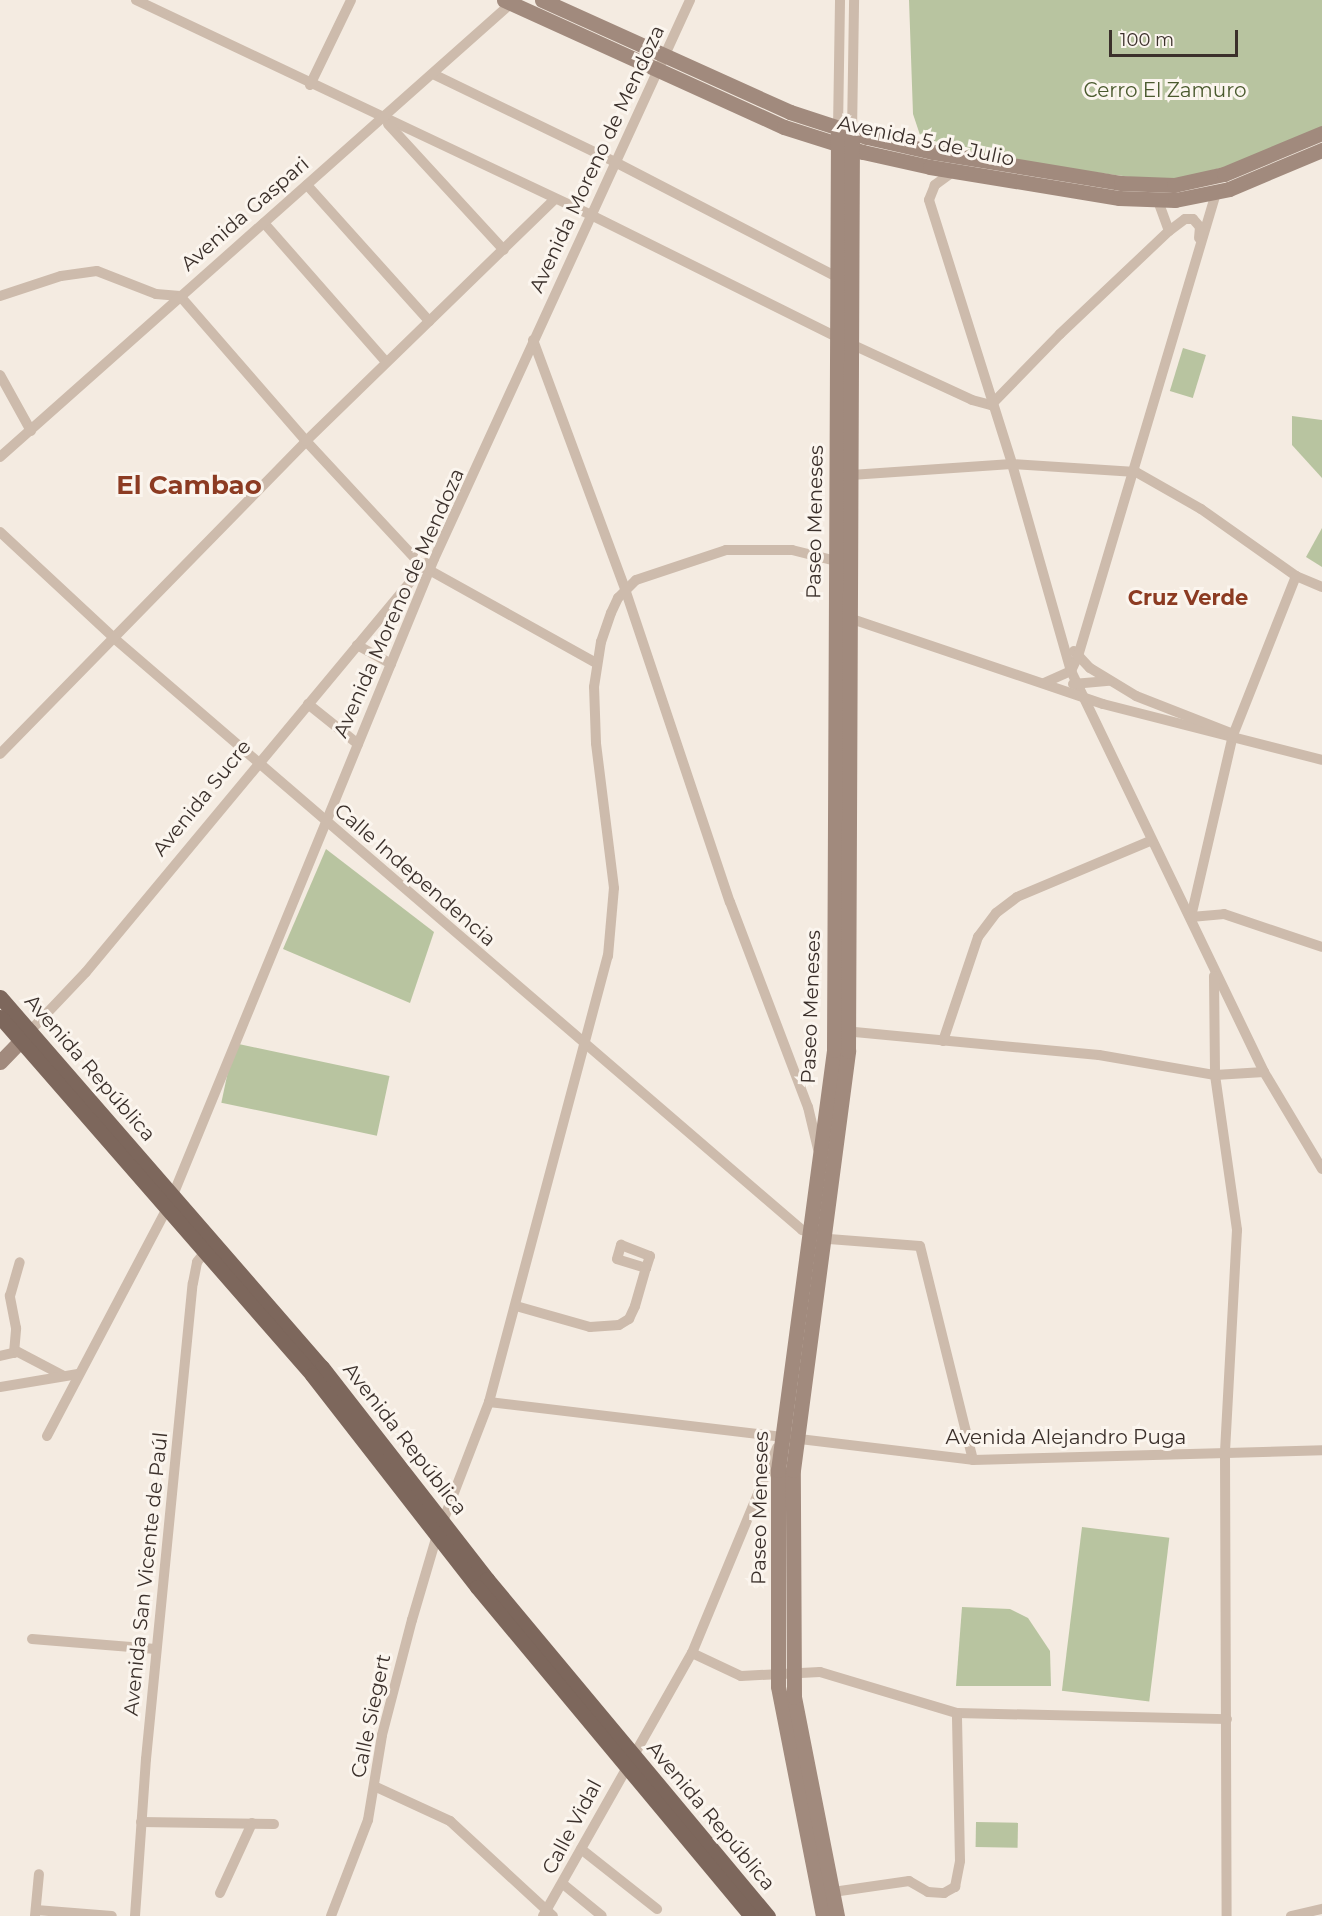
<!DOCTYPE html>
<meta charset="utf-8">
<style>
body{margin:0}
#map{position:relative;width:1322px;height:1916px;overflow:hidden;background:#f4ebe1;font-family:Montserrat,sans-serif}
div>[style]{position:absolute}
.green>*{inset:0;background:#b8c4a0;transform-origin:0 0}
.street>*{height:10px;margin:-5px;padding:0 5px;transform-origin:5px;border-radius:5px;background:#cdbbac}
.secondary>*{height:15px;margin:-7.5px;padding:0 7.5px;transform-origin:7.5px;border-radius:7.5px;background:#a18a7d}
.primary>*{height:15px;margin:-7.5px;padding:0 7.5px;transform-origin:7.5px;border-radius:7.5px;background:#7d675c}
span{translate:-50% -50%;white-space:nowrap;text-align:center;line-height:1.15;-webkit-text-stroke:6px #fbf5ee;paint-order:stroke}
.park-label{font-size:20px;color:#4a5a2e}
.street-label{font-size:20px;color:#3b302b}
.neighbourhood-label{font-size:21px;color:#8c3b22;font-weight:700}
.district-label{font-size:26px;color:#8c3b22;font-weight:700}
.scale{position:absolute;left:1109px;top:30px;width:129px;height:27px;box-sizing:border-box;border:3px solid #3b302b;border-top:0;padding-left:8px;font-size:18px;line-height:21px;white-space:nowrap;color:#3b302b;-webkit-text-stroke:4px #fbf5ee;paint-order:stroke}
</style>
<div id="map">
<div class="green">
<i style="clip-path:polygon(909px 0,1322px 0,1322px 131px,1277px 153px,1168px 182px,965px 155px,943px 143px,921px 138px,913px 114px)"></i>
<i style="left:1183px;top:348px;width:24px;height:45px;rotate:17deg"></i>
<i style="clip-path:polygon(1292px 416px,1322px 420px,1322px 478px,1292px 445px)"></i>
<i style="clip-path:polygon(1322px 528px,1322px 567px,1306px 557px)"></i>
<i style="clip-path:polygon(326px 849px,434px 932px,410px 1003px,283px 949px)"></i>
<i style="left:234px;top:1043px;width:159px;height:61px;rotate:12deg"></i>
<i style="left:1082px;top:1527px;width:88px;height:165px;rotate:7deg"></i>
<i style="clip-path:polygon(962px 1607px,1010px 1609px,1028px 1618px,1050px 1651px,1051px 1686px,956px 1686px)"></i>
<i style="left:976px;top:1822px;width:42px;height:25px;rotate:1deg"></i>
</div>
<div class="street">
<i style="left:136px;top:0;width:503px;rotate:25.29deg"></i>
<i style="left:591px;top:215px;width:290px;rotate:26.4deg"></i>
<i style="left:851px;top:344px;width:133px;rotate:24.8deg"></i>
<i style="left:972px;top:400px;width:20px;rotate:15deg"></i>
<i style="left:991px;top:405px;width:99px;rotate:-45.8deg"></i>
<i style="left:1060px;top:334px;width:150px;rotate:-43.4deg"></i>
<i style="left:1169px;top:231px;width:32px;rotate:-110deg"></i>
<i style="left:435px;top:75px;width:200px;rotate:25.8deg"></i>
<i style="left:615px;top:162px;width:250px;rotate:27.4deg"></i>
<i style="left:310px;top:85px;width:94px;rotate:-64.2deg"></i>
<i style="left:388px;top:124px;width:171px;rotate:47.4deg"></i>
<i style="left:838px;top:129px;width:129px;rotate:-89.1deg"></i>
<i style="left:852px;top:133px;width:133px;rotate:-89.1deg"></i>
<i style="left:954px;top:171px;width:24px;rotate:144deg"></i>
<i style="left:935px;top:185px;width:16px;rotate:112deg"></i>
<i style="left:929px;top:200px;width:277px;rotate:72.5deg"></i>
<i style="left:1012px;top:464px;width:215px;rotate:74.1deg"></i>
<i style="left:1071px;top:671px;width:445px;rotate:64.3deg"></i>
<i style="left:1264px;top:1072px;width:113px;rotate:59.1deg"></i>
<i style="left:307px;top:185px;width:183px;rotate:48.1deg"></i>
<i style="left:264px;top:223px;width:185px;rotate:48.7deg"></i>
<i style="left:1169px;top:231px;width:20px;rotate:-37deg"></i>
<i style="left:1185px;top:219px;width:8px"></i>
<i style="left:1193px;top:219px;width:11px;rotate:49deg"></i>
<i style="left:1200px;top:227px;width:11px;rotate:95deg"></i>
<i style="left:0;top:296px;width:64px;rotate:-18.2deg"></i>
<i style="left:61px;top:276px;width:36px;rotate:-8deg"></i>
<i style="left:97px;top:271px;width:63px;rotate:21.3deg"></i>
<i style="left:156px;top:294px;width:24px;rotate:5deg"></i>
<i style="left:180px;top:296px;width:192px;rotate:49deg"></i>
<i style="left:306px;top:441px;width:171px;rotate:47.1deg"></i>
<i style="left:422px;top:566px;width:199px;rotate:29.1deg"></i>
<i style="left:533px;top:340px;width:265px;rotate:69.7deg"></i>
<i style="left:625px;top:589px;width:330px;rotate:71.5deg"></i>
<i style="left:730px;top:902px;width:219px;rotate:69.2deg"></i>
<i style="left:808px;top:1107px;width:43px;rotate:76.6deg"></i>
<i style="left:0;top:375px;width:64px;rotate:61deg"></i>
<i style="left:0;top:457px;width:689px;rotate:-41.59deg"></i>
<i style="left:851px;top:475px;width:161px;rotate:-3.9deg"></i>
<i style="left:1012px;top:464px;width:124px;rotate:3.7deg"></i>
<i style="left:1136px;top:472px;width:75px;rotate:29.6deg"></i>
<i style="left:1201px;top:509px;width:116px;rotate:35.2deg"></i>
<i style="left:1296px;top:576px;width:28px;rotate:23deg"></i>
<i style="left:0;top:532px;width:157px;rotate:42.9deg"></i>
<i style="left:115px;top:639px;width:906px;rotate:40.7deg"></i>
<i style="left:802px;top:1230px;width:28px;rotate:18deg"></i>
<i style="left:829px;top:1239px;width:91px;rotate:4.4deg"></i>
<i style="left:920px;top:1246px;width:220px;rotate:76.1deg"></i>
<i style="left:1296px;top:576px;width:171px;rotate:111.6deg"></i>
<i style="left:1233px;top:735px;width:187px;rotate:103deg"></i>
<i style="left:1191px;top:917px;width:33px;rotate:-5deg"></i>
<i style="left:1224px;top:914px;width:103px;rotate:18.6deg"></i>
<i style="left:849px;top:618px;width:268px;rotate:18.7deg"></i>
<i style="left:1103px;top:704px;width:226px;rotate:14.3deg"></i>
<i style="left:357px;top:645px;width:39px;rotate:29deg"></i>
<i style="left:1074px;top:651px;width:23px;rotate:47deg"></i>
<i style="left:1090px;top:668px;width:54px;rotate:31.3deg"></i>
<i style="left:1136px;top:696px;width:102px;rotate:21.3deg"></i>
<i style="left:1044px;top:683px;width:30px;rotate:-24deg"></i>
<i style="left:1071px;top:671px;width:17px;rotate:-65deg"></i>
<i style="left:1078px;top:656px;width:483px;rotate:-73.4deg"></i>
<i style="left:1073px;top:684px;width:36px;rotate:-5deg"></i>
<i style="left:308px;top:704px;width:64px;rotate:38.7deg"></i>
<i style="left:0;top:754px;width:438px;rotate:-45.6deg"></i>
<i style="left:306px;top:441px;width:347px;rotate:-44.2deg"></i>
<i style="left:1214px;top:976px;width:99px;rotate:89.4deg"></i>
<i style="left:1215px;top:1075px;width:157px;rotate:81.9deg"></i>
<i style="left:1237px;top:1230px;width:223px;rotate:93.1deg"></i>
<i style="left:1225px;top:1453px;width:463px;rotate:89.8deg"></i>
<i style="left:30px;top:1031px;width:81px;rotate:-46.5deg"></i>
<i style="left:86px;top:972px;width:532px;rotate:-50.26deg"></i>
<i style="left:844px;top:1031px;width:256px;rotate:5.4deg"></i>
<i style="left:1099px;top:1055px;width:118px;rotate:9.8deg"></i>
<i style="left:1215px;top:1075px;width:49px;rotate:-3.5deg"></i>
<i style="left:943px;top:1041px;width:110px;rotate:-71.4deg"></i>
<i style="left:978px;top:937px;width:30px;rotate:-53deg"></i>
<i style="left:996px;top:913px;width:26px;rotate:-37deg"></i>
<i style="left:1017px;top:897px;width:144px;rotate:-22.8deg"></i>
<i style="left:173px;top:1195px;width:687px;rotate:-67.69deg"></i>
<i style="left:434px;top:559px;width:615px;rotate:-65.39deg"></i>
<i style="left:621px;top:1245px;width:31px;rotate:21deg"></i>
<i style="left:650px;top:1256px;width:13px;rotate:108deg"></i>
<i style="left:646px;top:1268px;width:30px;rotate:-163deg"></i>
<i style="left:617px;top:1259px;width:15px;rotate:-74deg"></i>
<i style="left:516px;top:1306px;width:77px;rotate:15.8deg"></i>
<i style="left:590px;top:1327px;width:29px;rotate:-4deg"></i>
<i style="left:619px;top:1325px;width:12px;rotate:-31deg"></i>
<i style="left:629px;top:1319px;width:14px;rotate:-65deg"></i>
<i style="left:635px;top:1306px;width:40px;rotate:-74deg"></i>
<i style="left:14px;top:1353px;width:25px;rotate:-85deg"></i>
<i style="left:16px;top:1328px;width:33px;rotate:-101deg"></i>
<i style="left:10px;top:1296px;width:35px;rotate:-74deg"></i>
<i style="left:0;top:1356px;width:18px;rotate:-13deg"></i>
<i style="left:18px;top:1352px;width:52px;rotate:27.6deg"></i>
<i style="left:0;top:1387px;width:79px;rotate:-9.5deg"></i>
<i style="left:489px;top:1402px;width:487px;rotate:6.8deg"></i>
<i style="left:973px;top:1460px;width:349px;rotate:-1.6deg"></i>
<i style="left:47px;top:1436px;width:258px;rotate:-62.2deg"></i>
<i style="left:32px;top:1639px;width:124px;rotate:4.6deg"></i>
<i style="left:692px;top:1653px;width:54px;rotate:25.1deg"></i>
<i style="left:741px;top:1676px;width:79px;rotate:-2.9deg"></i>
<i style="left:820px;top:1672px;width:143px;rotate:16.7deg"></i>
<i style="left:957px;top:1713px;width:270px;rotate:1.3deg"></i>
<i style="left:374px;top:1786px;width:84px;rotate:24.7deg"></i>
<i style="left:450px;top:1821px;width:140px;rotate:42.7deg"></i>
<i style="left:141px;top:1822px;width:133px;rotate:0.9deg"></i>
<i style="left:581px;top:1849px;width:97px;rotate:38.3deg"></i>
<i style="left:563px;top:1884px;width:50px;rotate:39.4deg"></i>
<i style="left:833px;top:1892px;width:77px;rotate:-8.2deg"></i>
<i style="left:909px;top:1881px;width:22px;rotate:30deg"></i>
<i style="left:928px;top:1892px;width:16px;rotate:4deg"></i>
<i style="left:944px;top:1893px;width:13px;rotate:-29deg"></i>
<i style="left:955px;top:1887px;width:26px;rotate:-79deg"></i>
<i style="left:960px;top:1861px;width:148px;rotate:-91.2deg"></i>
<i style="left:220px;top:1893px;width:77px;rotate:-65.4deg"></i>
<i style="left:36px;top:1910px;width:76px;rotate:4.5deg"></i>
<i style="left:35px;top:1916px;width:42px;rotate:-84.6deg"></i>
<i style="left:135px;top:1916px;width:157px;rotate:-86deg"></i>
<i style="left:146px;top:1759px;width:478px;rotate:-84.4deg"></i>
<i style="left:193px;top:1283px;width:21px;rotate:-79deg"></i>
<i style="left:197px;top:1262px;width:19px;rotate:-51deg"></i>
<i style="left:331px;top:1916px;width:103px;rotate:-68.9deg"></i>
<i style="left:368px;top:1820px;width:86px;rotate:-80.6deg"></i>
<i style="left:382px;top:1735px;width:119px;rotate:-75.4deg"></i>
<i style="left:412px;top:1620px;width:81px;rotate:-73.6deg"></i>
<i style="left:435px;top:1542px;width:150px;rotate:-68.9deg"></i>
<i style="left:489px;top:1402px;width:462px;rotate:-75.1deg"></i>
<i style="left:608px;top:956px;width:68px;rotate:-85deg"></i>
<i style="left:614px;top:888px;width:146px;rotate:-97.1deg"></i>
<i style="left:596px;top:743px;width:56px;rotate:-92deg"></i>
<i style="left:594px;top:687px;width:46px;rotate:-81.2deg"></i>
<i style="left:601px;top:642px;width:31px;rotate:-71deg"></i>
<i style="left:611px;top:613px;width:17px;rotate:-65deg"></i>
<i style="left:618px;top:598px;width:25px;rotate:-45deg"></i>
<i style="left:636px;top:580px;width:95px;rotate:-18.4deg"></i>
<i style="left:726px;top:550px;width:66px"></i>
<i style="left:792px;top:550px;width:45px;rotate:14deg"></i>
<i style="left:543px;top:1916px;width:302px;rotate:-60.5deg"></i>
<i style="left:692px;top:1653px;width:222px;rotate:-67.5deg"></i>
<i style="left:1291px;top:1916px;width:32px;rotate:-13deg"></i>
</div>
<div class="secondary">
<i style="left:504px;top:0;width:307px;rotate:24.4deg"></i>
<i style="left:784px;top:127px;width:83px;rotate:17.6deg"></i>
<i style="left:863px;top:152px;width:69px;rotate:12.6deg"></i>
<i style="left:930px;top:167px;width:192px;rotate:9.3deg"></i>
<i style="left:1119px;top:198px;width:56px;rotate:2deg"></i>
<i style="left:1175px;top:200px;width:55px;rotate:-11.5deg"></i>
<i style="left:1229px;top:189px;width:101px;rotate:-22.8deg"></i>
<i style="left:542px;top:0;width:272px;rotate:24.3deg"></i>
<i style="left:790px;top:112px;width:81px;rotate:18deg"></i>
<i style="left:867px;top:137px;width:68px;rotate:12.8deg"></i>
<i style="left:933px;top:152px;width:191px;rotate:9.4deg"></i>
<i style="left:1121px;top:183px;width:53px;rotate:2.2deg"></i>
<i style="left:1174px;top:185px;width:51px;rotate:-12.4deg"></i>
<i style="left:1224px;top:174px;width:106px;rotate:-22.7deg"></i>
<i style="left:0;top:1062px;width:43px;rotate:-45.9deg"></i>
<i style="left:823px;top:1916px;width:234px;rotate:-101.1deg"></i>
<i style="left:778px;top:1686px;width:216px;rotate:-90deg"></i>
<i style="left:778px;top:1470px;width:424px;rotate:-82.4deg"></i>
<i style="left:834px;top:1050px;width:921px;rotate:-89.75deg"></i>
<i style="left:837px;top:1916px;width:223px;rotate:-101.1deg"></i>
<i style="left:794px;top:1697px;width:227px;rotate:-90.3deg"></i>
<i style="left:793px;top:1470px;width:423px;rotate:-82.5deg"></i>
<i style="left:848px;top:1051px;width:918px;rotate:-89.75deg"></i>
</div>
<div class="primary">
<i style="left:0;top:997px;width:490px;rotate:49deg"></i>
<i style="left:322px;top:1367px;width:269px;rotate:52.1deg"></i>
<i style="left:487px;top:1579px;width:439px;rotate:50.2deg"></i>
<i style="left:0;top:1017px;width:475px;rotate:48.9deg"></i>
<i style="left:312px;top:1375px;width:269px;rotate:52.1deg"></i>
<i style="left:477px;top:1587px;width:428px;rotate:50.2deg"></i>
</div>
<div class="park-label">
<span style="left:1165px;top:90px">Cerro El Zamuro</span>
</div>
<div class="street-label">
<span style="left:926px;top:141px;rotate:12deg">Avenida 5 de Julio</span>
<span style="left:597px;top:159px;rotate:-65deg">Avenida Moreno de Mendoza</span>
<span style="left:245px;top:214px;rotate:-41deg">Avenida Gaspari</span>
<span style="left:815px;top:522px;rotate:-89deg">Paseo Meneses</span>
<span style="left:399px;top:603px;rotate:-66deg">Avenida Moreno de Mendoza</span>
<span style="left:202px;top:798px;rotate:-51deg">Avenida Sucre</span>
<span style="left:415px;top:875px;rotate:41deg">Calle Independencia</span>
<span style="left:811px;top:1007px;rotate:-88deg">Paseo Meneses</span>
<span style="left:90px;top:1068px;rotate:49deg">Avenida República</span>
<span style="left:1066px;top:1437px">Avenida Alejandro Puga</span>
<span style="left:405px;top:1439px;rotate:52deg">Avenida República</span>
<span style="left:760px;top:1508px;rotate:-89deg">Paseo Meneses</span>
<span style="left:146px;top:1574px;rotate:-84deg">Avenida San Vicente de Paúl</span>
<span style="left:371px;top:1716px;rotate:-78deg">Calle Siegert</span>
<span style="left:711px;top:1816px;rotate:50deg">Avenida República</span>
<span style="left:572px;top:1827px;rotate:-62deg">Calle Vidal</span>
</div>
<div class="neighbourhood-label">
<span style="left:1188px;top:598px">Cruz Verde</span>
</div>
<div class="district-label">
<span style="left:189px;top:486px">El Cambao</span>
</div>
<div class="scale">100 m</div>
</div>
